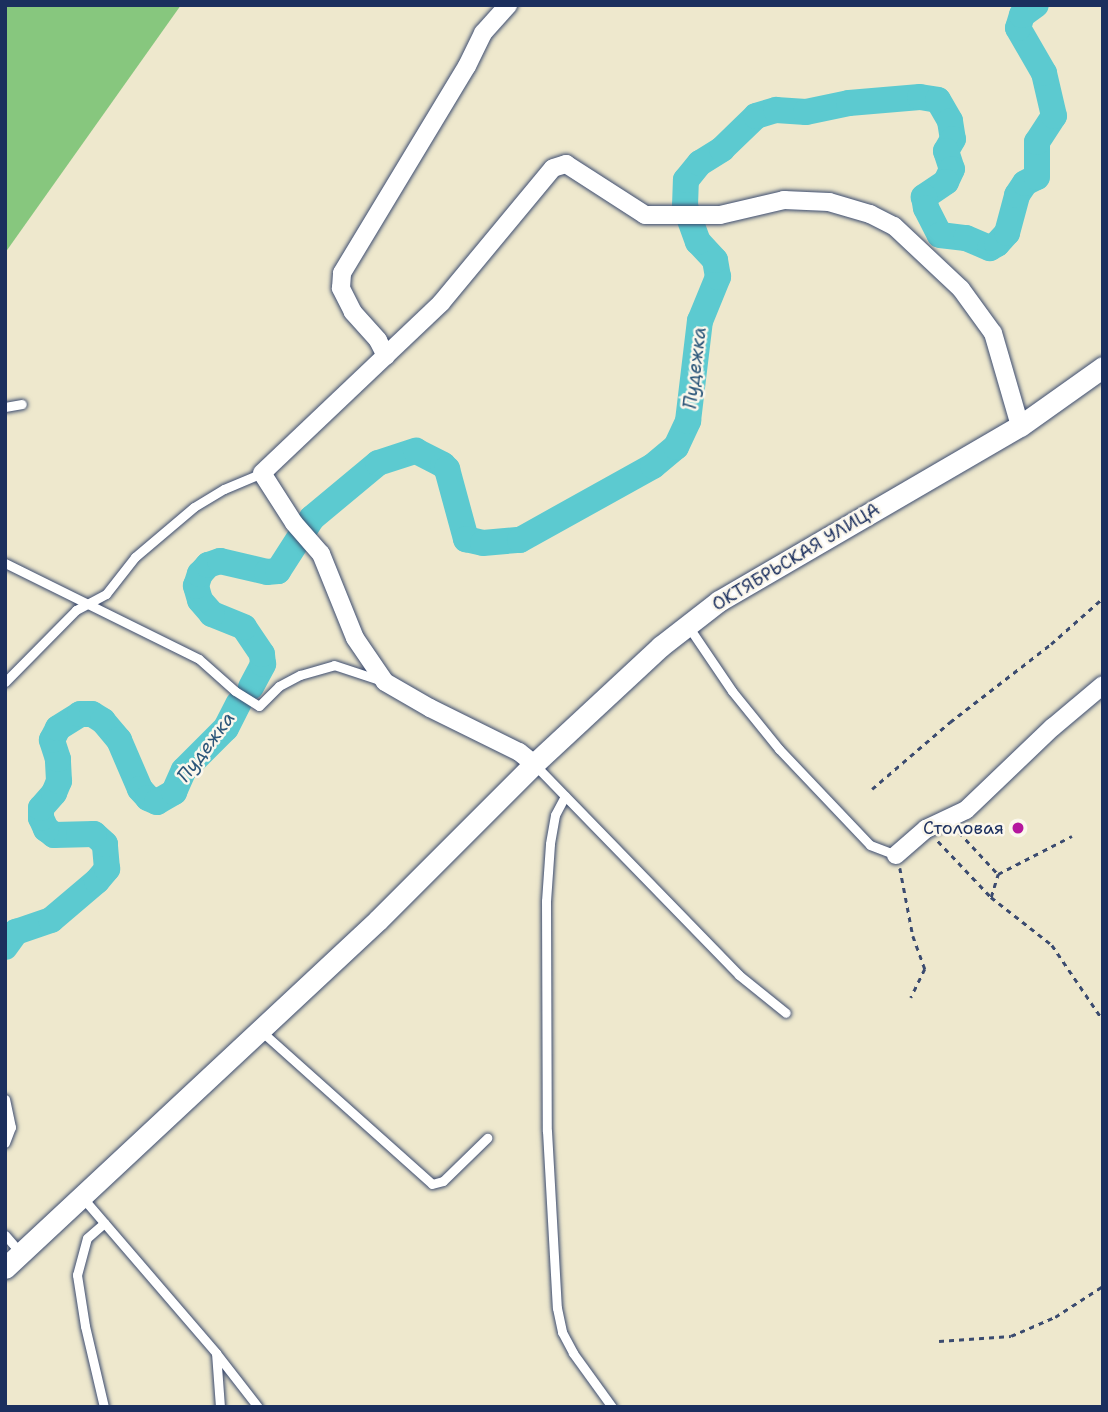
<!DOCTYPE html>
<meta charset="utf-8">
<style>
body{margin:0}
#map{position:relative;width:1108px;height:1412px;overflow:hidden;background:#eee8cd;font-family:"Shantell Sans",sans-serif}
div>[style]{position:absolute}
.green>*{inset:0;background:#87c77e}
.river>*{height:26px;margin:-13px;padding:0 13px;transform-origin:13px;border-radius:13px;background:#5ccad0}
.path>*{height:2.5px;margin-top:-1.25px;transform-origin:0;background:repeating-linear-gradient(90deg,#3b4b6f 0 5px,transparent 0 10px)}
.roads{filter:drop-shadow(0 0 2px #3b4b6f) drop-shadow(0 0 2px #3b4b6f)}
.service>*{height:9px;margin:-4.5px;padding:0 4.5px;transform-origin:4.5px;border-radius:4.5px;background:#fff}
.minor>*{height:18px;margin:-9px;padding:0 9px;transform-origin:9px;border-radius:9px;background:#fff}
.tertiary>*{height:21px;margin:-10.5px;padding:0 10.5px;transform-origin:10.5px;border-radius:10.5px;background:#fff}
.dots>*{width:19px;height:19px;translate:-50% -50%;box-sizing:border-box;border:4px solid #fbf7ec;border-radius:50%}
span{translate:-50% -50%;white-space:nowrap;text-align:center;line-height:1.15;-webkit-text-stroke:5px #fbf7ec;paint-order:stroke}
.street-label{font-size:18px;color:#1b2f5e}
.poi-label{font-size:18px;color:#1b2f5e}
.right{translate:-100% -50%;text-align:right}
.water-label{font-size:19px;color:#2b567a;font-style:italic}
.frame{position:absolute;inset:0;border:7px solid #1b2f5e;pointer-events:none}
</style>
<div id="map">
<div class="green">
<i style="clip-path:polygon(5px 5px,181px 5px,5px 253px)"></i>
</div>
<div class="river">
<i style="left:251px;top:687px;width:26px;rotate:-62deg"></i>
<i style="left:263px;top:664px;width:10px;rotate:-96deg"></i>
<i style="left:262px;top:654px;width:32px;rotate:-124deg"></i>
<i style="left:244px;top:627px;width:35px;rotate:-158deg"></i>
<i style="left:212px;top:614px;width:18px;rotate:-131deg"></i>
<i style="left:200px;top:600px;width:15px;rotate:-106deg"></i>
<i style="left:196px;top:586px;width:13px;rotate:-72deg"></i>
<i style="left:200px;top:574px;width:12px;rotate:-48deg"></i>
<i style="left:208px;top:565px;width:13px;rotate:-18deg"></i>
<i style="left:220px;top:561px;width:48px;rotate:13.2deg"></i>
<i style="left:267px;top:572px;width:11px;rotate:-5deg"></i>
<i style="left:278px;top:571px;width:63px;rotate:-57.3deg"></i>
<i style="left:312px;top:518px;width:86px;rotate:-39.8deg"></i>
<i style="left:378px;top:463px;width:40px;rotate:-18deg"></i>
<i style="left:416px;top:451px;width:30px;rotate:27deg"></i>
<i style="left:443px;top:465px;width:6px;rotate:45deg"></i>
<i style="left:447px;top:469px;width:73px;rotate:74.8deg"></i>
<i style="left:466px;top:539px;width:17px;rotate:13deg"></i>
<i style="left:483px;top:543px;width:37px;rotate:-5deg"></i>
<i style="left:520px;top:540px;width:152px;rotate:-29.1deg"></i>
<i style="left:653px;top:466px;width:30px;rotate:-40deg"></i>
<i style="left:676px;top:447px;width:29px;rotate:-65deg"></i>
<i style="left:688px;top:421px;width:101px;rotate:-83.2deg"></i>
<i style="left:700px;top:321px;width:48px;rotate:-67.8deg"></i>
<i style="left:718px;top:277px;width:17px;rotate:-100deg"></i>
<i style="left:715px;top:260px;width:25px;rotate:-133deg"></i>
<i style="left:698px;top:242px;width:38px;rotate:-110deg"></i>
<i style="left:685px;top:206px;width:26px;rotate:-88deg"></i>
<i style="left:686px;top:180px;width:22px;rotate:-51deg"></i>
<i style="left:700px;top:163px;width:26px;rotate:-32deg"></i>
<i style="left:722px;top:149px;width:47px;rotate:-44.1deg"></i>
<i style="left:756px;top:116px;width:21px;rotate:-17deg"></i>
<i style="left:776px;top:110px;width:30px;rotate:4deg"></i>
<i style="left:806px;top:112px;width:44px;rotate:-11.8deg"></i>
<i style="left:849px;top:103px;width:71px;rotate:-4.8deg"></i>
<i style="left:920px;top:97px;width:18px;rotate:9deg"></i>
<i style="left:938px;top:100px;width:24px;rotate:60deg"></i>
<i style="left:950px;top:121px;width:18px;rotate:81deg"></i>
<i style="left:953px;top:139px;width:14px;rotate:120deg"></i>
<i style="left:946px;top:151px;width:19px;rotate:72deg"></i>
<i style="left:952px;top:169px;width:14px;rotate:115deg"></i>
<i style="left:946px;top:182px;width:27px;rotate:146deg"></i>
<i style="left:924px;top:197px;width:11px;rotate:80deg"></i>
<i style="left:926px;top:208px;width:30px;rotate:63deg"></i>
<i style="left:940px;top:235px;width:26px;rotate:7deg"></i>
<i style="left:966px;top:238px;width:26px;rotate:23deg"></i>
<i style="left:990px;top:248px;width:8px;rotate:-30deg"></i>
<i style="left:997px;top:244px;width:15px;rotate:-48deg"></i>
<i style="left:1007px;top:233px;width:39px;rotate:-75deg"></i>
<i style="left:1017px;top:195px;width:14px;rotate:-56deg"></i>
<i style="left:1025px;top:183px;width:13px;rotate:-27deg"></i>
<i style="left:1037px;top:177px;width:35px;rotate:-90deg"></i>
<i style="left:1037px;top:142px;width:31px;rotate:-57deg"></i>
<i style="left:1054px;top:116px;width:44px;rotate:-103.1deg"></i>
<i style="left:1044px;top:73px;width:52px;rotate:-120deg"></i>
<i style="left:1018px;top:28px;width:14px;rotate:-73deg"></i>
<i style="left:1022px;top:15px;width:17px;rotate:-36deg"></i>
<i style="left:5px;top:947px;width:19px;rotate:-54deg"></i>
<i style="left:16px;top:932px;width:37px;rotate:-19deg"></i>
<i style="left:51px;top:920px;width:60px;rotate:-40.3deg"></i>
<i style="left:97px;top:881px;width:16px;rotate:-50deg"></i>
<i style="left:107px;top:869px;width:25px;rotate:-95deg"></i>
<i style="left:105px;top:844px;width:15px;rotate:-138deg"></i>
<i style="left:94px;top:834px;width:40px;rotate:178.6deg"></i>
<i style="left:54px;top:835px;width:10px;rotate:-143deg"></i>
<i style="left:46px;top:829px;width:12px;rotate:-114deg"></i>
<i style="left:41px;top:818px;width:10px;rotate:-90deg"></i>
<i style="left:41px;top:808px;width:20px;rotate:-49deg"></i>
<i style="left:54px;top:793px;width:13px;rotate:-67deg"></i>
<i style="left:59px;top:781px;width:22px;rotate:-93deg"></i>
<i style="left:58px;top:759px;width:20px;rotate:-108deg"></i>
<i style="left:52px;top:740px;width:13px;rotate:-63deg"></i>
<i style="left:58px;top:728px;width:26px;rotate:-32deg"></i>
<i style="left:80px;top:714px;width:12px"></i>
<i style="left:92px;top:714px;width:13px;rotate:32deg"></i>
<i style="left:103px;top:721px;width:25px;rotate:50deg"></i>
<i style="left:119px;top:740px;width:53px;rotate:66.8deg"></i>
<i style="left:140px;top:789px;width:12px;rotate:48deg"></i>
<i style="left:148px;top:798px;width:10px;rotate:24deg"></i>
<i style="left:157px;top:802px;width:20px;rotate:-30deg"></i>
<i style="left:174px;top:792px;width:24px;rotate:-66deg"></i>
<i style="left:184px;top:770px;width:59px;rotate:-45deg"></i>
<i style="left:226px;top:728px;width:27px;rotate:-63deg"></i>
</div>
<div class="path">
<i style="left:872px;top:789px;width:103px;rotate:-40.7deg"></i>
<i style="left:950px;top:722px;width:128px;rotate:-37.7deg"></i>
<i style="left:1051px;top:644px;width:69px;rotate:-41.5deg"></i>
<i style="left:959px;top:832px;width:57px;rotate:47.1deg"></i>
<i style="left:998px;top:874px;width:83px;rotate:-27.2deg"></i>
<i style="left:938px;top:841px;width:77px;rotate:46.6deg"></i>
<i style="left:991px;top:897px;width:78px;rotate:38.2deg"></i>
<i style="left:1052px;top:945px;width:91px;rotate:55.8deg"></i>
<i style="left:900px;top:868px;width:69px;rotate:79.2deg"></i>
<i style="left:913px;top:936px;width:35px;rotate:70deg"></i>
<i style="left:925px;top:969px;width:32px;rotate:116deg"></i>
<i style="left:991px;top:897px;width:24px;rotate:-73deg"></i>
<i style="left:939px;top:1341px;width:72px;rotate:-4deg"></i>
<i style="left:1011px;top:1336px;width:48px;rotate:-23.4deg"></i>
<i style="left:1055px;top:1317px;width:57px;rotate:-32.9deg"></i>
</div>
<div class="roads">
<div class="service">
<i style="left:5px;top:407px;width:17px;rotate:-10deg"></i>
<i style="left:5px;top:563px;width:216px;rotate:26.3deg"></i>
<i style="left:199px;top:659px;width:48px;rotate:41.6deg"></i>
<i style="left:235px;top:691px;width:28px;rotate:32deg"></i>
<i style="left:259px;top:706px;width:28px;rotate:-45deg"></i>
<i style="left:279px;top:686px;width:24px;rotate:-28deg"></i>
<i style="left:300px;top:675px;width:35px;rotate:-16deg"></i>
<i style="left:334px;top:665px;width:51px;rotate:18.4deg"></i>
<i style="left:688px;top:626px;width:78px;rotate:55.9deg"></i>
<i style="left:732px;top:691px;width:75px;rotate:51deg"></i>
<i style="left:779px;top:749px;width:132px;rotate:46.5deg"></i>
<i style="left:870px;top:845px;width:28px;rotate:21deg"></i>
<i style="left:5px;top:682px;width:101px;rotate:-45.4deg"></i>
<i style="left:76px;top:610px;width:34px;rotate:-28deg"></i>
<i style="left:106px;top:594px;width:47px;rotate:-51.9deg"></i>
<i style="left:135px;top:557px;width:77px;rotate:-40.3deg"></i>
<i style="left:194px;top:507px;width:35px;rotate:-31deg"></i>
<i style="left:224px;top:489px;width:41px;rotate:-22.8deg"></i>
<i style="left:534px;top:764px;width:294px;rotate:45.8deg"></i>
<i style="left:739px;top:975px;width:60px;rotate:39deg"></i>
<i style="left:565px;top:796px;width:21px;rotate:118deg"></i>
<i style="left:555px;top:815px;width:29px;rotate:100deg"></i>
<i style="left:550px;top:844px;width:57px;rotate:94deg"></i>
<i style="left:546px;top:901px;width:230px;rotate:89.8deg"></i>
<i style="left:547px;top:1131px;width:177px;rotate:86.8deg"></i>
<i style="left:557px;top:1308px;width:25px;rotate:78deg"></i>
<i style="left:562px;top:1332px;width:24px;rotate:62deg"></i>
<i style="left:573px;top:1353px;width:67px;rotate:54.2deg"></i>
<i style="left:261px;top:1031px;width:229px;rotate:41.8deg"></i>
<i style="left:432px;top:1184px;width:11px;rotate:-15deg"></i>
<i style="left:443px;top:1181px;width:62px;rotate:-44.3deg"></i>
<i style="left:5px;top:1099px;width:29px;rotate:78deg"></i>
<i style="left:11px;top:1127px;width:17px;rotate:111deg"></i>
<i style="left:82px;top:1197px;width:206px;rotate:49.3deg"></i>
<i style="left:5px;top:1235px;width:23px;rotate:49deg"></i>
<i style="left:104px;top:1407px;width:83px;rotate:-103.2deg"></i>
<i style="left:85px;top:1326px;width:52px;rotate:-98.9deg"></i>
<i style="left:77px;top:1275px;width:38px;rotate:-75deg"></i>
<i style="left:87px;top:1238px;width:23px;rotate:-41deg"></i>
<i style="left:220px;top:1407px;width:54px;rotate:-94.2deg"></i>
<i style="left:216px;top:1353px;width:68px;rotate:52.1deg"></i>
</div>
<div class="minor">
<i style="left:386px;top:356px;width:18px;rotate:-117deg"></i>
<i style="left:378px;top:340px;width:38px;rotate:-132deg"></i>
<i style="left:353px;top:312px;width:27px;rotate:-117deg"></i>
<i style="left:341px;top:288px;width:15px;rotate:-86deg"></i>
<i style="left:342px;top:273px;width:242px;rotate:-58.9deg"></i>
<i style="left:467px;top:66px;width:37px;rotate:-64deg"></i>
<i style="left:483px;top:33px;width:38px;rotate:-48deg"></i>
<i style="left:534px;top:764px;width:19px;rotate:-141deg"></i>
<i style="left:519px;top:752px;width:99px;rotate:-153.7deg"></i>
<i style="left:430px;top:708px;width:52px;rotate:-150deg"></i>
<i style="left:385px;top:682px;width:53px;rotate:-124.3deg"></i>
<i style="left:355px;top:638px;width:91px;rotate:-112deg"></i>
<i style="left:321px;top:554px;width:41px;rotate:-131.1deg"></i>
<i style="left:294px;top:523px;width:59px;rotate:-122.6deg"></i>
<i style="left:262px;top:473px;width:247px;rotate:-43.5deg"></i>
<i style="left:441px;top:303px;width:175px;rotate:-50.3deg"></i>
<i style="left:553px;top:168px;width:14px;rotate:-17deg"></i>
<i style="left:566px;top:164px;width:94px;rotate:32.8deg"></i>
<i style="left:645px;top:215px;width:75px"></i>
<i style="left:720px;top:215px;width:66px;rotate:-13.2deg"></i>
<i style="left:784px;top:200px;width:45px;rotate:2.5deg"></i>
<i style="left:829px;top:202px;width:43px;rotate:16.3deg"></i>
<i style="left:870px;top:214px;width:27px;rotate:27deg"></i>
<i style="left:894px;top:226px;width:92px;rotate:43.2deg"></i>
<i style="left:961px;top:289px;width:54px;rotate:54deg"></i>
<i style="left:993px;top:333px;width:97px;rotate:73.8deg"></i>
<i style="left:896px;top:855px;width:40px;rotate:-41deg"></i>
<i style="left:926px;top:829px;width:44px;rotate:-25.4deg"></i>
<i style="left:966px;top:810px;width:120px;rotate:-43.7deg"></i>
<i style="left:1053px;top:727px;width:65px;rotate:-40deg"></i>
</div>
<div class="tertiary">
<i style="left:5px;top:1268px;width:510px;rotate:-43.01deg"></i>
<i style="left:378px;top:920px;width:221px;rotate:-45deg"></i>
<i style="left:534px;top:764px;width:173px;rotate:-42.9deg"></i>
<i style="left:661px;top:646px;width:73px;rotate:-37.8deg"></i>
<i style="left:719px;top:601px;width:348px;rotate:-30.2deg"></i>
<i style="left:1020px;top:426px;width:102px;rotate:-35.4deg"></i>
</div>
</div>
<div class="dots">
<i style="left:1018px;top:828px;background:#b5179e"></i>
</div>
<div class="street-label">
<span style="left:796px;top:557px;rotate:-31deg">ОКТЯБРЬСКАЯ УЛИЦА</span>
</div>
<div class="poi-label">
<span class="right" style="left:1004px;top:828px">Столовая</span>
</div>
<div class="water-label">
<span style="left:695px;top:368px;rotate:-83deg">Пудежка</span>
<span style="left:206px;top:747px;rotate:-53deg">Пудежка</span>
</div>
<div class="frame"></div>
</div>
